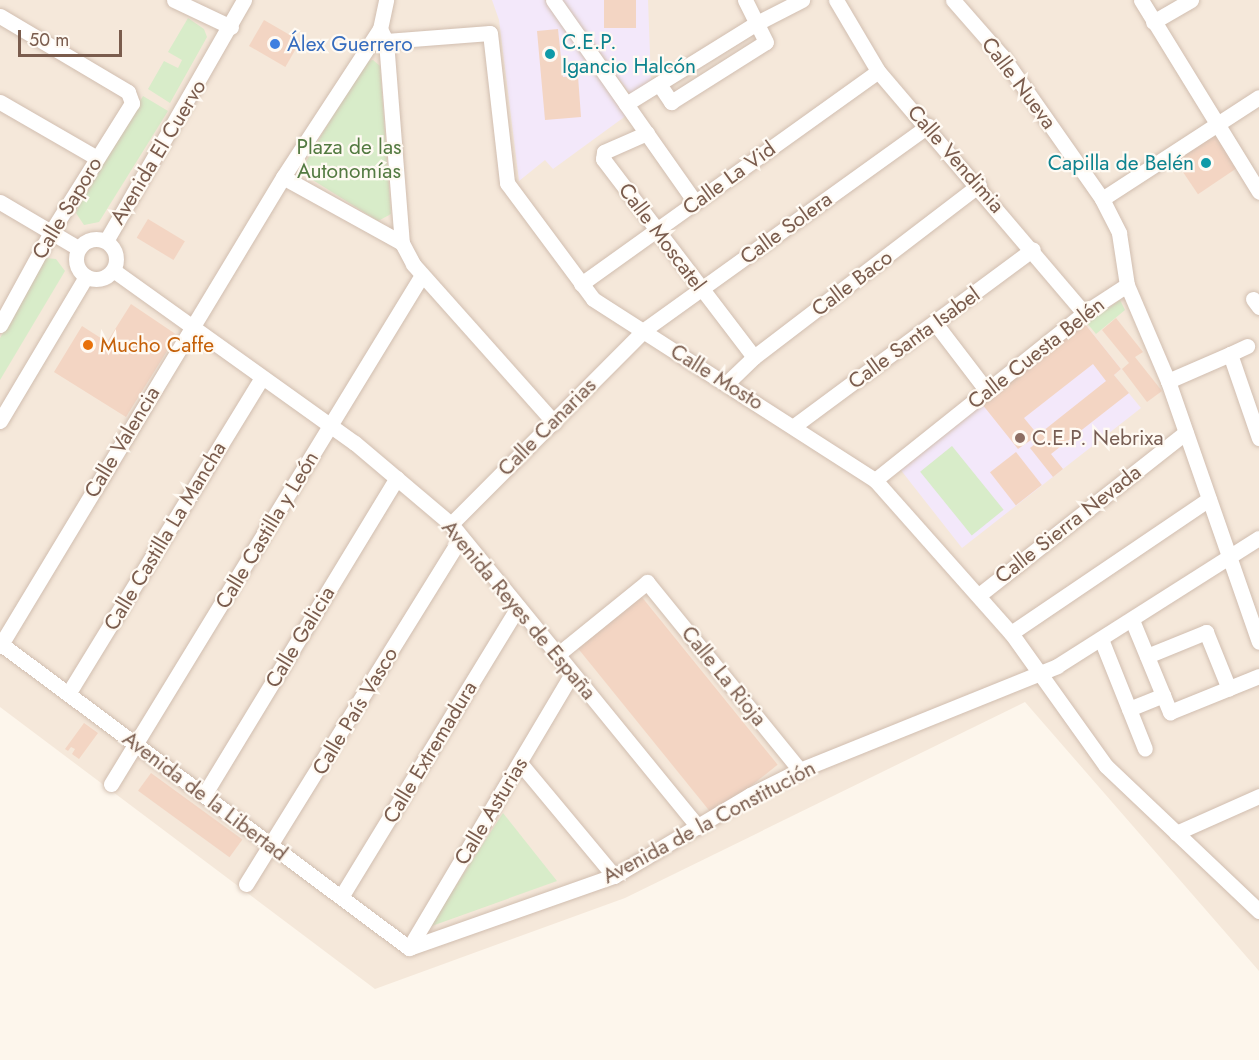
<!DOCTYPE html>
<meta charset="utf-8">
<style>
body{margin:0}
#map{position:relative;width:1259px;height:1060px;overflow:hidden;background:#fdf6ec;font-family:Jost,sans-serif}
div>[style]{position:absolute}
.residential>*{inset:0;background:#f5e8da}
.education>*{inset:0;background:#f3e8fa}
.green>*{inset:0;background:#d8ecc9;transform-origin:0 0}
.building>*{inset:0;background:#f3d5c3;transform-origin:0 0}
.roads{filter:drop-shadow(0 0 2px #d1beb0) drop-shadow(0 0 2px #d1beb0)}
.minor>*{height:15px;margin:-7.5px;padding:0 7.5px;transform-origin:7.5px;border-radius:7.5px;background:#fff}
.minor>.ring{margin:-7.5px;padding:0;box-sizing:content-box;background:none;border:15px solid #fff;border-radius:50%}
.dots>*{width:16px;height:16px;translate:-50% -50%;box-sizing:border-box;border:3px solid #fffaf3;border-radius:50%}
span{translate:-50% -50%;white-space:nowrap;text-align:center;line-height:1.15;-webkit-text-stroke:4.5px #fffaf3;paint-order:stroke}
.culture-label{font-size:21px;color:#0d838f}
.left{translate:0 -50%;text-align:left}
.right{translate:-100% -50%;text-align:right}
.shop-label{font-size:21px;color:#366cbe}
.street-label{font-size:21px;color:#7a5c4d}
.park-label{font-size:21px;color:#537a41}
.food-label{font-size:21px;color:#c56008}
.education-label{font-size:21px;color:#785e54}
.scale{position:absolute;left:18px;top:30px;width:104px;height:27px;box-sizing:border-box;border:3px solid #7a5c4d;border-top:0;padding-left:8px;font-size:18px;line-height:21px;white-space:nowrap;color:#7a5c4d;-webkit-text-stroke:4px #fffaf3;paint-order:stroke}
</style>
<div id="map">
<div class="residential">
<i style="clip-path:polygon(0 0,1259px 0,1259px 971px,1025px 702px,625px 898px,375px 989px,0 707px)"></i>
</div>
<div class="education">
<i style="clip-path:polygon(492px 0,545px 0,627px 115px,553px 169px,545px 160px,519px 181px,499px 20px)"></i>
<i style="clip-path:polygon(561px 0,648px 0,651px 81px,630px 94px)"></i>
<i style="clip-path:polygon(1085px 324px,1121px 369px,1114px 375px,1141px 408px,962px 548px,900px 469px)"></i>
</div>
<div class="green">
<i style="clip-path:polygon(188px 18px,204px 29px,207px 37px,170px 103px,148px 89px,164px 61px,178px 68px,182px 60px,168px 52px)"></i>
<i style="clip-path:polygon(373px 60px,380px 66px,391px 214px,378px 221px,300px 172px,364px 62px)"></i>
<i style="clip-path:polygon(143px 96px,168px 111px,99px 222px,84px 225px,76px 213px,79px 206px)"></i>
<i style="clip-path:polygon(46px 258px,56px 259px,65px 271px,0 380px,0 338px)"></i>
<i style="clip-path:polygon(1120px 300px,1125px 310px,1096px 334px,1087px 323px)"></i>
<i style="left:952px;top:446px;width:82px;height:41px;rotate:51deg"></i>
<i style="clip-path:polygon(503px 813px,557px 881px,429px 927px)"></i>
</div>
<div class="building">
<i style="left:604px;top:0;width:32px;height:28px"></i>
<i style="left:264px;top:20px;width:42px;height:30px;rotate:30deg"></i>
<i style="clip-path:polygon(558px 29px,563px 77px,578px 76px,581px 117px,545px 120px,537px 31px)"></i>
<i style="left:1214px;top:134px;width:41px;height:47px;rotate:56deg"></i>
<i style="left:148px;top:219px;width:43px;height:22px;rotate:31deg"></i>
<i style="clip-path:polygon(131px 304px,177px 335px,126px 417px,54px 372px,82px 326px,107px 342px)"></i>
<i style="clip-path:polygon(1116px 318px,1143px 352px,1135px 357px,1162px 391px,1147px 402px,1122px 369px,1129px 363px,1102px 330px)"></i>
<i style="clip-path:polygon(evenodd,1085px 324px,1121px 369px,1114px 375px,1129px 393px,1051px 454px,1063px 469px,1053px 477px,1030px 448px,1035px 444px,1031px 440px,1018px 449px,982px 404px,1085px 324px,1093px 364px,1106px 381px,1038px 435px,1024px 418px,1093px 364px)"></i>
<i style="left:1016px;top:452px;width:42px;height:33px;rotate:52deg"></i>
<i style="left:641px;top:596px;width:217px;height:82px;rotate:51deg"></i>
<i style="clip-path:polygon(84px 723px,98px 733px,79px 759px,72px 754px,75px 749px,71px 747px,68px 751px,65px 749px)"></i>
<i style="left:151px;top:773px;width:113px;height:22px;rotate:36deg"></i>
</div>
<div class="roads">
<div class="minor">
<i style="left:174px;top:0;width:63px;rotate:25.3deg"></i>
<i style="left:553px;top:0;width:247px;rotate:54.9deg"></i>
<i style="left:836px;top:0;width:82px;rotate:59.4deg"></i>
<i style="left:878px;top:71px;width:318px;rotate:49.6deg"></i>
<i style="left:953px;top:0;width:74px;rotate:48.8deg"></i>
<i style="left:1002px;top:56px;width:174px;rotate:55deg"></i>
<i style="left:1102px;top:199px;width:38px;rotate:63deg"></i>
<i style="left:1119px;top:233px;width:53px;rotate:81.3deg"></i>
<i style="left:1127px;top:285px;width:104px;rotate:66.9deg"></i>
<i style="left:1168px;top:381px;width:276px;rotate:70.8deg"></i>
<i style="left:1141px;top:0;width:225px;rotate:58.4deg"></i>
<i style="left:0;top:16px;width:149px;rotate:30.7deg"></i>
<i style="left:128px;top:92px;width:12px;rotate:70deg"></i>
<i style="left:132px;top:103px;width:152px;rotate:122.1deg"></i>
<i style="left:51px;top:232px;width:106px;rotate:118.7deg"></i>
<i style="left:1153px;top:22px;width:44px;rotate:-30.1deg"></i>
<i style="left:380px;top:29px;width:30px;rotate:-78deg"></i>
<i style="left:386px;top:41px;width:104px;rotate:-4.4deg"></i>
<i style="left:490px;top:33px;width:151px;rotate:83.5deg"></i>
<i style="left:507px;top:183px;width:144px;rotate:53.4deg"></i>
<i style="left:593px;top:299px;width:335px;rotate:32.7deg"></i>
<i style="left:875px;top:480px;width:205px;rotate:48.4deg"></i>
<i style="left:1011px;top:633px;width:163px;rotate:54.5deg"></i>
<i style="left:1106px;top:766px;width:211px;rotate:43.5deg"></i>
<i style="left:659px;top:84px;width:22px;rotate:56deg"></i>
<i style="left:671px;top:102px;width:112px;rotate:-32.3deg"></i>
<i style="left:766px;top:42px;width:47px;rotate:-116.6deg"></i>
<i style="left:0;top:102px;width:112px;rotate:30deg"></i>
<i style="left:626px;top:104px;width:152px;rotate:-31.8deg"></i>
<i style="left:755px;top:24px;width:53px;rotate:-27.1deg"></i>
<i style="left:647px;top:133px;width:47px;rotate:156.2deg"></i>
<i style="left:604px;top:152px;width:7px;rotate:98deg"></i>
<i style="left:603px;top:159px;width:249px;rotate:52.7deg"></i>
<i style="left:1102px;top:199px;width:187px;rotate:-33deg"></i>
<i style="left:0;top:202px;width:91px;rotate:30.5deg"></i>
<i class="ring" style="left:76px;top:239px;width:25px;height:25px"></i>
<i style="left:106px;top:241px;width:278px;rotate:-60.2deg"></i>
<i style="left:402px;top:243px;width:136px;rotate:-151deg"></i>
<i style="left:283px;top:177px;width:177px;rotate:-56.8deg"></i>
<i style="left:380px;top:29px;width:13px;rotate:63deg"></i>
<i style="left:386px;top:41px;width:203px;rotate:85.5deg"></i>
<i style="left:402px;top:243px;width:24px;rotate:62deg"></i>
<i style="left:413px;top:264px;width:212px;rotate:48.3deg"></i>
<i style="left:113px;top:270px;width:297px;rotate:35.6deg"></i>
<i style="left:355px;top:443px;width:126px;rotate:40.2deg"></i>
<i style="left:451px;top:524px;width:391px;rotate:50.8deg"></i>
<i style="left:581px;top:284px;width:365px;rotate:-35.6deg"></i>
<i style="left:1253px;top:299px;width:10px;rotate:53deg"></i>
<i style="left:935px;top:323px;width:86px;rotate:52.6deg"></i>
<i style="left:1230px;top:354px;width:19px;rotate:-25deg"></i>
<i style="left:1168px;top:381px;width:68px;rotate:-23.5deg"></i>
<i style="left:1230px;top:354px;width:89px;rotate:71deg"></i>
<i style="left:727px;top:383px;width:37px;rotate:-44deg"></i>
<i style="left:754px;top:357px;width:283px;rotate:-37.4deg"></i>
<i style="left:0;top:421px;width:168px;rotate:-59.2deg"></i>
<i style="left:794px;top:426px;width:297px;rotate:-36.5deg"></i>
<i style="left:875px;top:480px;width:268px;rotate:-38.6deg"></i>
<i style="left:1084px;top:313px;width:51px;rotate:-33.1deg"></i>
<i style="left:451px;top:524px;width:274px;rotate:-45.1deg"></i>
<i style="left:644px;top:330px;width:350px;rotate:-35.7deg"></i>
<i style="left:979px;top:595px;width:263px;rotate:-38.2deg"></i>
<i style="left:1132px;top:620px;width:100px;rotate:67.6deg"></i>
<i style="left:1170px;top:712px;width:96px;rotate:-22deg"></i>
<i style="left:1011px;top:633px;width:239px;rotate:-34.1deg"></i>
<i style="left:1101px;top:639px;width:118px;rotate:68.2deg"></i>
<i style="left:1px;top:644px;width:509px;rotate:36.69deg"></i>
<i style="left:0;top:646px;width:548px;rotate:-58.89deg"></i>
<i style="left:557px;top:655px;width:116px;rotate:-39deg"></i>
<i style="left:647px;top:582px;width:242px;rotate:50.9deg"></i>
<i style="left:1147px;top:656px;width:64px;rotate:-22.1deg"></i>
<i style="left:1206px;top:632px;width:61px;rotate:68deg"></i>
<i style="left:68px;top:694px;width:371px;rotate:-58.5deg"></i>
<i style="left:1129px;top:709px;width:37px;rotate:-22deg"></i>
<i style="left:520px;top:763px;width:147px;rotate:50.2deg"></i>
<i style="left:111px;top:784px;width:596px;rotate:-58.57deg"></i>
<i style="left:204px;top:795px;width:371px;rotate:-58.7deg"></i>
<i style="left:1176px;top:833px;width:91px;rotate:-24deg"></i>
<i style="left:246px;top:884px;width:408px;rotate:-58.2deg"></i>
<i style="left:341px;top:897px;width:340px;rotate:-58.6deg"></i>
<i style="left:409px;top:948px;width:217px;rotate:-19.4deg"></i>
<i style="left:614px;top:876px;width:158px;rotate:-30.8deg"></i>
<i style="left:750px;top:795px;width:56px;rotate:-26.6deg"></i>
<i style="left:800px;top:770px;width:277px;rotate:-22deg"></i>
<i style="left:1057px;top:666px;width:239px;rotate:-32.4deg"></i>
<i style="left:409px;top:948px;width:319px;rotate:-59.3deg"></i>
</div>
</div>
<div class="dots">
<i style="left:275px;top:44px;background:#3f7fe0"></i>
<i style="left:550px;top:54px;background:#0f9aa8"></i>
<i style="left:1206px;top:163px;background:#0f9aa8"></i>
<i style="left:88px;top:345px;background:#e8710a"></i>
<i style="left:1020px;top:438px;background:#8d6e63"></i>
</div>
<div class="culture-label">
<span class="left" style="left:562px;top:54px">C.E.P.<br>Igancio Halcón</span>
<span class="right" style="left:1194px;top:163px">Capilla de Belén</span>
</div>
<div class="shop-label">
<span class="left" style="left:287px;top:44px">Álex Guerrero</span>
</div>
<div class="street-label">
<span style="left:1019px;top:83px;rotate:53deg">Calle Nueva</span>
<span style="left:158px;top:152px;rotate:-59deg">Avenida El Cuervo</span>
<span style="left:956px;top:159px;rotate:49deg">Calle Vendimia</span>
<span style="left:729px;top:178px;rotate:-36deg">Calle La Vid</span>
<span style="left:67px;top:208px;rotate:-59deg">Calle Saporo</span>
<span style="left:786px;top:228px;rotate:-36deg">Calle Solera</span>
<span style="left:662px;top:237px;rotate:53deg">Calle Moscatel</span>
<span style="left:852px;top:283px;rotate:-37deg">Calle Baco</span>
<span style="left:914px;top:338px;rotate:-36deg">Calle Santa Isabel</span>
<span style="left:1036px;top:353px;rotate:-38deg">Calle Cuesta Belén</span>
<span style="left:717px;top:377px;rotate:32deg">Calle Mosto</span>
<span style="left:547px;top:427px;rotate:-45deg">Calle Canarias</span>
<span style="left:122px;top:442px;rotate:-59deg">Calle Valencia</span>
<span style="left:1068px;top:524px;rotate:-38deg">Calle Sierra Nevada</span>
<span style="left:267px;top:530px;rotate:-59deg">Calle Castilla y León</span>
<span style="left:165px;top:536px;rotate:-59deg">Calle Castilla La Mancha</span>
<span style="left:519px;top:610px;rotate:50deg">Avenida Reyes de España</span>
<span style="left:300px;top:637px;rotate:-59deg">Calle Galicia</span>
<span style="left:724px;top:676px;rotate:51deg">Calle La Rioja</span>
<span style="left:355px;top:711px;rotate:-59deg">Calle País Vasco</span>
<span style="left:430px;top:752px;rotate:-59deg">Calle Extremadura</span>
<span style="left:205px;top:796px;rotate:37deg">Avenida de la Libertad</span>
<span style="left:491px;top:811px;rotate:-59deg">Calle Asturias</span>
<span style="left:709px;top:822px;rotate:-28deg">Avenida de la Constitución</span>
</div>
<div class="park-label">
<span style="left:349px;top:159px">Plaza de las<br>Autonomías</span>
</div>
<div class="food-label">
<span class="left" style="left:100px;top:345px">Mucho Caffe</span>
</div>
<div class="education-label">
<span class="left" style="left:1032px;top:438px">C.E.P. Nebrixa</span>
</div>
<div class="scale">50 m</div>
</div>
